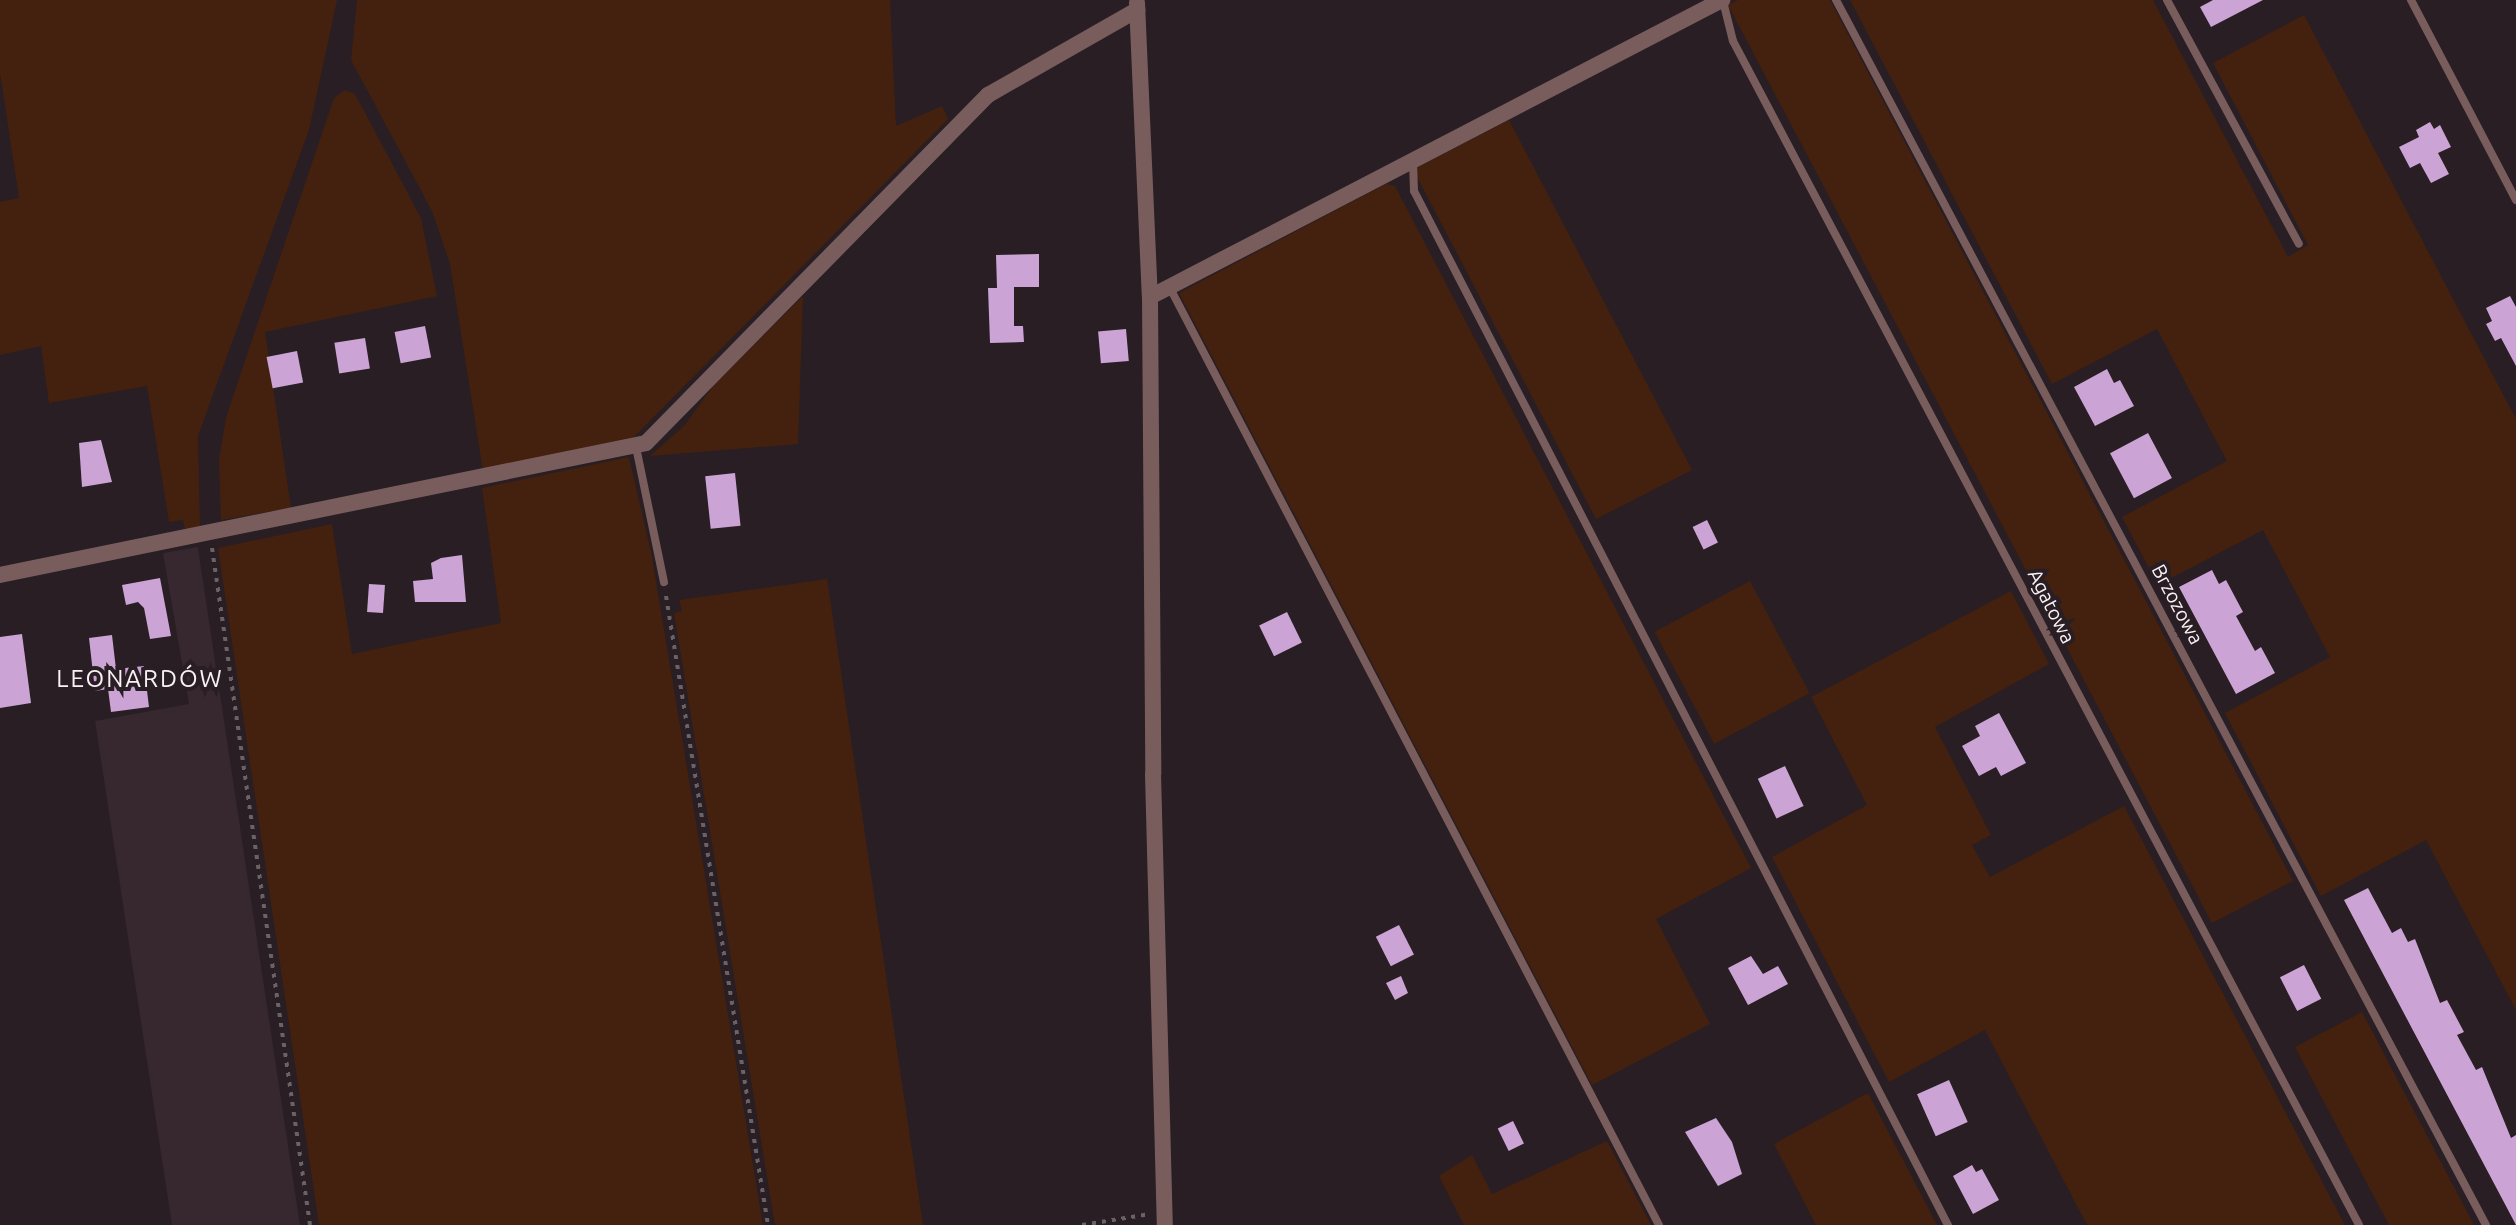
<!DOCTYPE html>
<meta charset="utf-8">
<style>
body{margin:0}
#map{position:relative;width:2516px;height:1225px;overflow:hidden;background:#281e23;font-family:Ubuntu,sans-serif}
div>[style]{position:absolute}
.built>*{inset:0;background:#37272e}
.green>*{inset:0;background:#44210e;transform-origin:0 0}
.building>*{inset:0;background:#cba4d5;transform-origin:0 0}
.path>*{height:4px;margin-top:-2px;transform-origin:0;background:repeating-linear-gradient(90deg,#6b6266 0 4px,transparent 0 10px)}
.lane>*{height:8px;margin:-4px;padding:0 4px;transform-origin:4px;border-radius:4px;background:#795d5d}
.street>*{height:16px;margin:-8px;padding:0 8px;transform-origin:8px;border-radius:8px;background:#795d5d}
span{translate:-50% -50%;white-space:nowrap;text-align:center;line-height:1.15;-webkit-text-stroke:8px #281e23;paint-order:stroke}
.street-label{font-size:20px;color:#f9f1f4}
.quarter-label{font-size:24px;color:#f9f1f4;letter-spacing:2px}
</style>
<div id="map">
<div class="built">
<i style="clip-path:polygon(198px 547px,198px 548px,300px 1225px,172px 1225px,95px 721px,189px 704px,163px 553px)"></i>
</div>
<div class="green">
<i style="clip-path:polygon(0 0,337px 0,309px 130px,198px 436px,200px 526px,185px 530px,183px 520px,169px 522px,147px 386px,49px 403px,41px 346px,0 355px,0 202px,19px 198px,0 73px)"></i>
<i style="clip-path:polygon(357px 0,890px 0,896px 126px,942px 106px,948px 119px,634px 437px,483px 471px,450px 264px,432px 211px,351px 60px)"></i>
<i style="clip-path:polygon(1738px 0,1830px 0,2293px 881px,2212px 923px,1728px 5px)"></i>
<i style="clip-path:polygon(1850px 0,2153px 0,2288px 257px,2308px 245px,2213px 63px,2304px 15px,2516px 419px,2516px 1010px,2426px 840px,2321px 896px,2225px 713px,2330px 657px,2263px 530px,2158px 585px,2122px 517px,2227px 461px,2157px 329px,2052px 384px)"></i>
<i style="clip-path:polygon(345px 90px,355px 94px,421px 218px,437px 296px,265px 332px,291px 508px,221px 520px,219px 460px,226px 417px,334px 98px)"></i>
<i style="clip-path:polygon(1509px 120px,1692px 470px,1596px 519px,1416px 175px,1418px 167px)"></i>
<i style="clip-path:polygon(1386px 184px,1395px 186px,1751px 868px,1656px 919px,1710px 1024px,1592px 1085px,1179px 293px)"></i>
<i style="clip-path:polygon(803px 296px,798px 444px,650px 456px,684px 426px,714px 385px)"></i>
<i style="clip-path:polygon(629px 457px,652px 557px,763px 1225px,319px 1225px,218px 548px,332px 524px,352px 654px,501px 623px,482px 488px)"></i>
<i style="clip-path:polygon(827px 579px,837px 645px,923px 1225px,775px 1225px,674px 613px,682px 611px,679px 600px)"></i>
<i style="left:1750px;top:581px;width:127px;height:108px;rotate:62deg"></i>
<i style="clip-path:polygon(2011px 591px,2049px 664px,1935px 727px,1991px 835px,1972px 845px,1990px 877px,2124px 806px,2345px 1225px,2087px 1225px,1985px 1030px,1889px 1082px,1772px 857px,1867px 805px,1811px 697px)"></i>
<i style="clip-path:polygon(2362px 1012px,2474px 1225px,2389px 1225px,2295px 1047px)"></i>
<i style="clip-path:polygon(1868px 1093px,1937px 1225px,1816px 1225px,1774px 1144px)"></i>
<i style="clip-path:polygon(1607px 1141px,1651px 1225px,1464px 1225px,1439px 1176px,1472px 1155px,1492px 1194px)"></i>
</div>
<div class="building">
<i style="clip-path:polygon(2213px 0,2263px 0,2211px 27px,2200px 7px)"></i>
<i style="clip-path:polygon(2430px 122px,2434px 129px,2440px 125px,2451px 147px,2438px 153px,2449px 174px,2431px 183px,2420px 163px,2410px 168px,2399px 147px,2419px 137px,2416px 130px)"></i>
<i style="clip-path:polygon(1039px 254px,1039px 287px,1014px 287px,1014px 326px,1023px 326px,1024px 342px,990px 343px,988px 288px,997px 288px,996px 255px)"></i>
<i style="clip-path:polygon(2510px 296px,2516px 307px,2516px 366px,2501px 338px,2495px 341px,2486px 324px,2492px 321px,2486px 308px)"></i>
<i style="left:425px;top:326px;width:32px;height:31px;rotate:79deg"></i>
<i style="left:1126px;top:329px;width:32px;height:28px;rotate:85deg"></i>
<i style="left:365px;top:338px;width:31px;height:31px;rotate:81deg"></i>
<i style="left:297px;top:351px;width:32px;height:31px;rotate:79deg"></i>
<i style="clip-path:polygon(2107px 369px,2114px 383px,2120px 380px,2134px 406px,2095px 426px,2074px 387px)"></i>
<i style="left:2148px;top:433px;width:51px;height:43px;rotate:62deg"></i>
<i style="clip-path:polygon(101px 440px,112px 482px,82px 487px,79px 443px)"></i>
<i style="left:735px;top:473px;width:53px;height:30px;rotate:84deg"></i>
<i style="left:1707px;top:520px;width:25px;height:16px;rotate:64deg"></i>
<i style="clip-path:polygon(462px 555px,466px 602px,415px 602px,413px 581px,433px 579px,431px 563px,441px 558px)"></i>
<i style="clip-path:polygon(2212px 570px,2219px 584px,2226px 580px,2243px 612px,2236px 616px,2255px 651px,2261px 647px,2275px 673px,2236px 694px,2179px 587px)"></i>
<i style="clip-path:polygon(160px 578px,171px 636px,150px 639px,144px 608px,138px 602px,126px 605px,122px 585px)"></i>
<i style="left:369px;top:584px;width:16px;height:28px;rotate:4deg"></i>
<i style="left:1287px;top:612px;width:34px;height:31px;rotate:64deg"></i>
<i style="clip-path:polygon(22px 634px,31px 703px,0 708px,0 637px)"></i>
<i style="clip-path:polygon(112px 635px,116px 669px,144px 666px,149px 707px,111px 712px,108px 689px,95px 691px,89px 638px)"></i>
<i style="clip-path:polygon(1999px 713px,2026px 763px,2001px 776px,1996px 767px,1979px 776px,1962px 746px,1980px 736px,1975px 726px)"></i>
<i style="left:1785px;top:766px;width:44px;height:30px;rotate:65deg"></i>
<i style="clip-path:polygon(2368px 888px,2392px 933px,2401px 928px,2408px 942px,2415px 939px,2440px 1003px,2447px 1000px,2464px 1032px,2457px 1035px,2476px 1070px,2482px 1067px,2511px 1138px,2516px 1135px,2516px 1225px,2344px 900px)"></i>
<i style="left:1399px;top:925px;width:33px;height:26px;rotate:63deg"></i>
<i style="clip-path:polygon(1751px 956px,1763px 974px,1778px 966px,1788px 984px,1748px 1005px,1728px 968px)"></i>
<i style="left:2304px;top:965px;width:38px;height:27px;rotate:63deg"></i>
<i style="clip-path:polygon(1401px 976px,1408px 993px,1395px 1000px,1386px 983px)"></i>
<i style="left:1949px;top:1080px;width:46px;height:35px;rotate:66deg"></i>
<i style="clip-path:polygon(1716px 1118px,1732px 1142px,1742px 1174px,1718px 1186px,1685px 1132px)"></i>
<i style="left:1513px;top:1121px;width:25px;height:17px;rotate:64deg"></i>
<i style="clip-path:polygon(1972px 1165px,1976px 1172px,1982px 1169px,1999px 1200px,1973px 1214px,1953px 1176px)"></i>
</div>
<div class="path">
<i style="left:212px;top:548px;width:684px;rotate:81.76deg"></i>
<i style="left:666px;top:596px;width:637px;rotate:80.79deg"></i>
<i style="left:1082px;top:1225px;width:69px;rotate:-9.2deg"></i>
</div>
<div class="lane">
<i style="left:1836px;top:0;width:1387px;rotate:62.05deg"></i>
<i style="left:2167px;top:0;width:277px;rotate:61.6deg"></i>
<i style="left:2411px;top:0;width:226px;rotate:62.3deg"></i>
<i style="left:1723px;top:1px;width:41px;rotate:76deg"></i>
<i style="left:1733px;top:41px;width:1339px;rotate:62.13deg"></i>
<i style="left:1413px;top:162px;width:29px;rotate:88deg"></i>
<i style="left:1414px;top:191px;width:1164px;rotate:62.69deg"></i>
<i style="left:1170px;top:288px;width:1057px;rotate:62.44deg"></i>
<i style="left:636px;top:447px;width:138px;rotate:78.3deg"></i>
</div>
<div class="street">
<i style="left:1137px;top:3px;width:294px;rotate:87.5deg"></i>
<i style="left:1150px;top:297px;width:477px;rotate:89.6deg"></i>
<i style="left:1153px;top:774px;width:451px;rotate:88.5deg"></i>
<i style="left:1150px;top:297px;width:645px;rotate:-27.44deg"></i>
<i style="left:0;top:575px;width:659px;rotate:-11.55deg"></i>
<i style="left:646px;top:443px;width:488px;rotate:-45.5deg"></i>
<i style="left:988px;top:95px;width:172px;rotate:-29.7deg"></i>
</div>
<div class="street-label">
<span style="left:2178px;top:604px;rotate:62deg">Brzozowa</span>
<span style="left:2052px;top:606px;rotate:63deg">Agatowa</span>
</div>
<div class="quarter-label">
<span style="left:140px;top:679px">LEONARDÓW</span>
</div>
</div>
